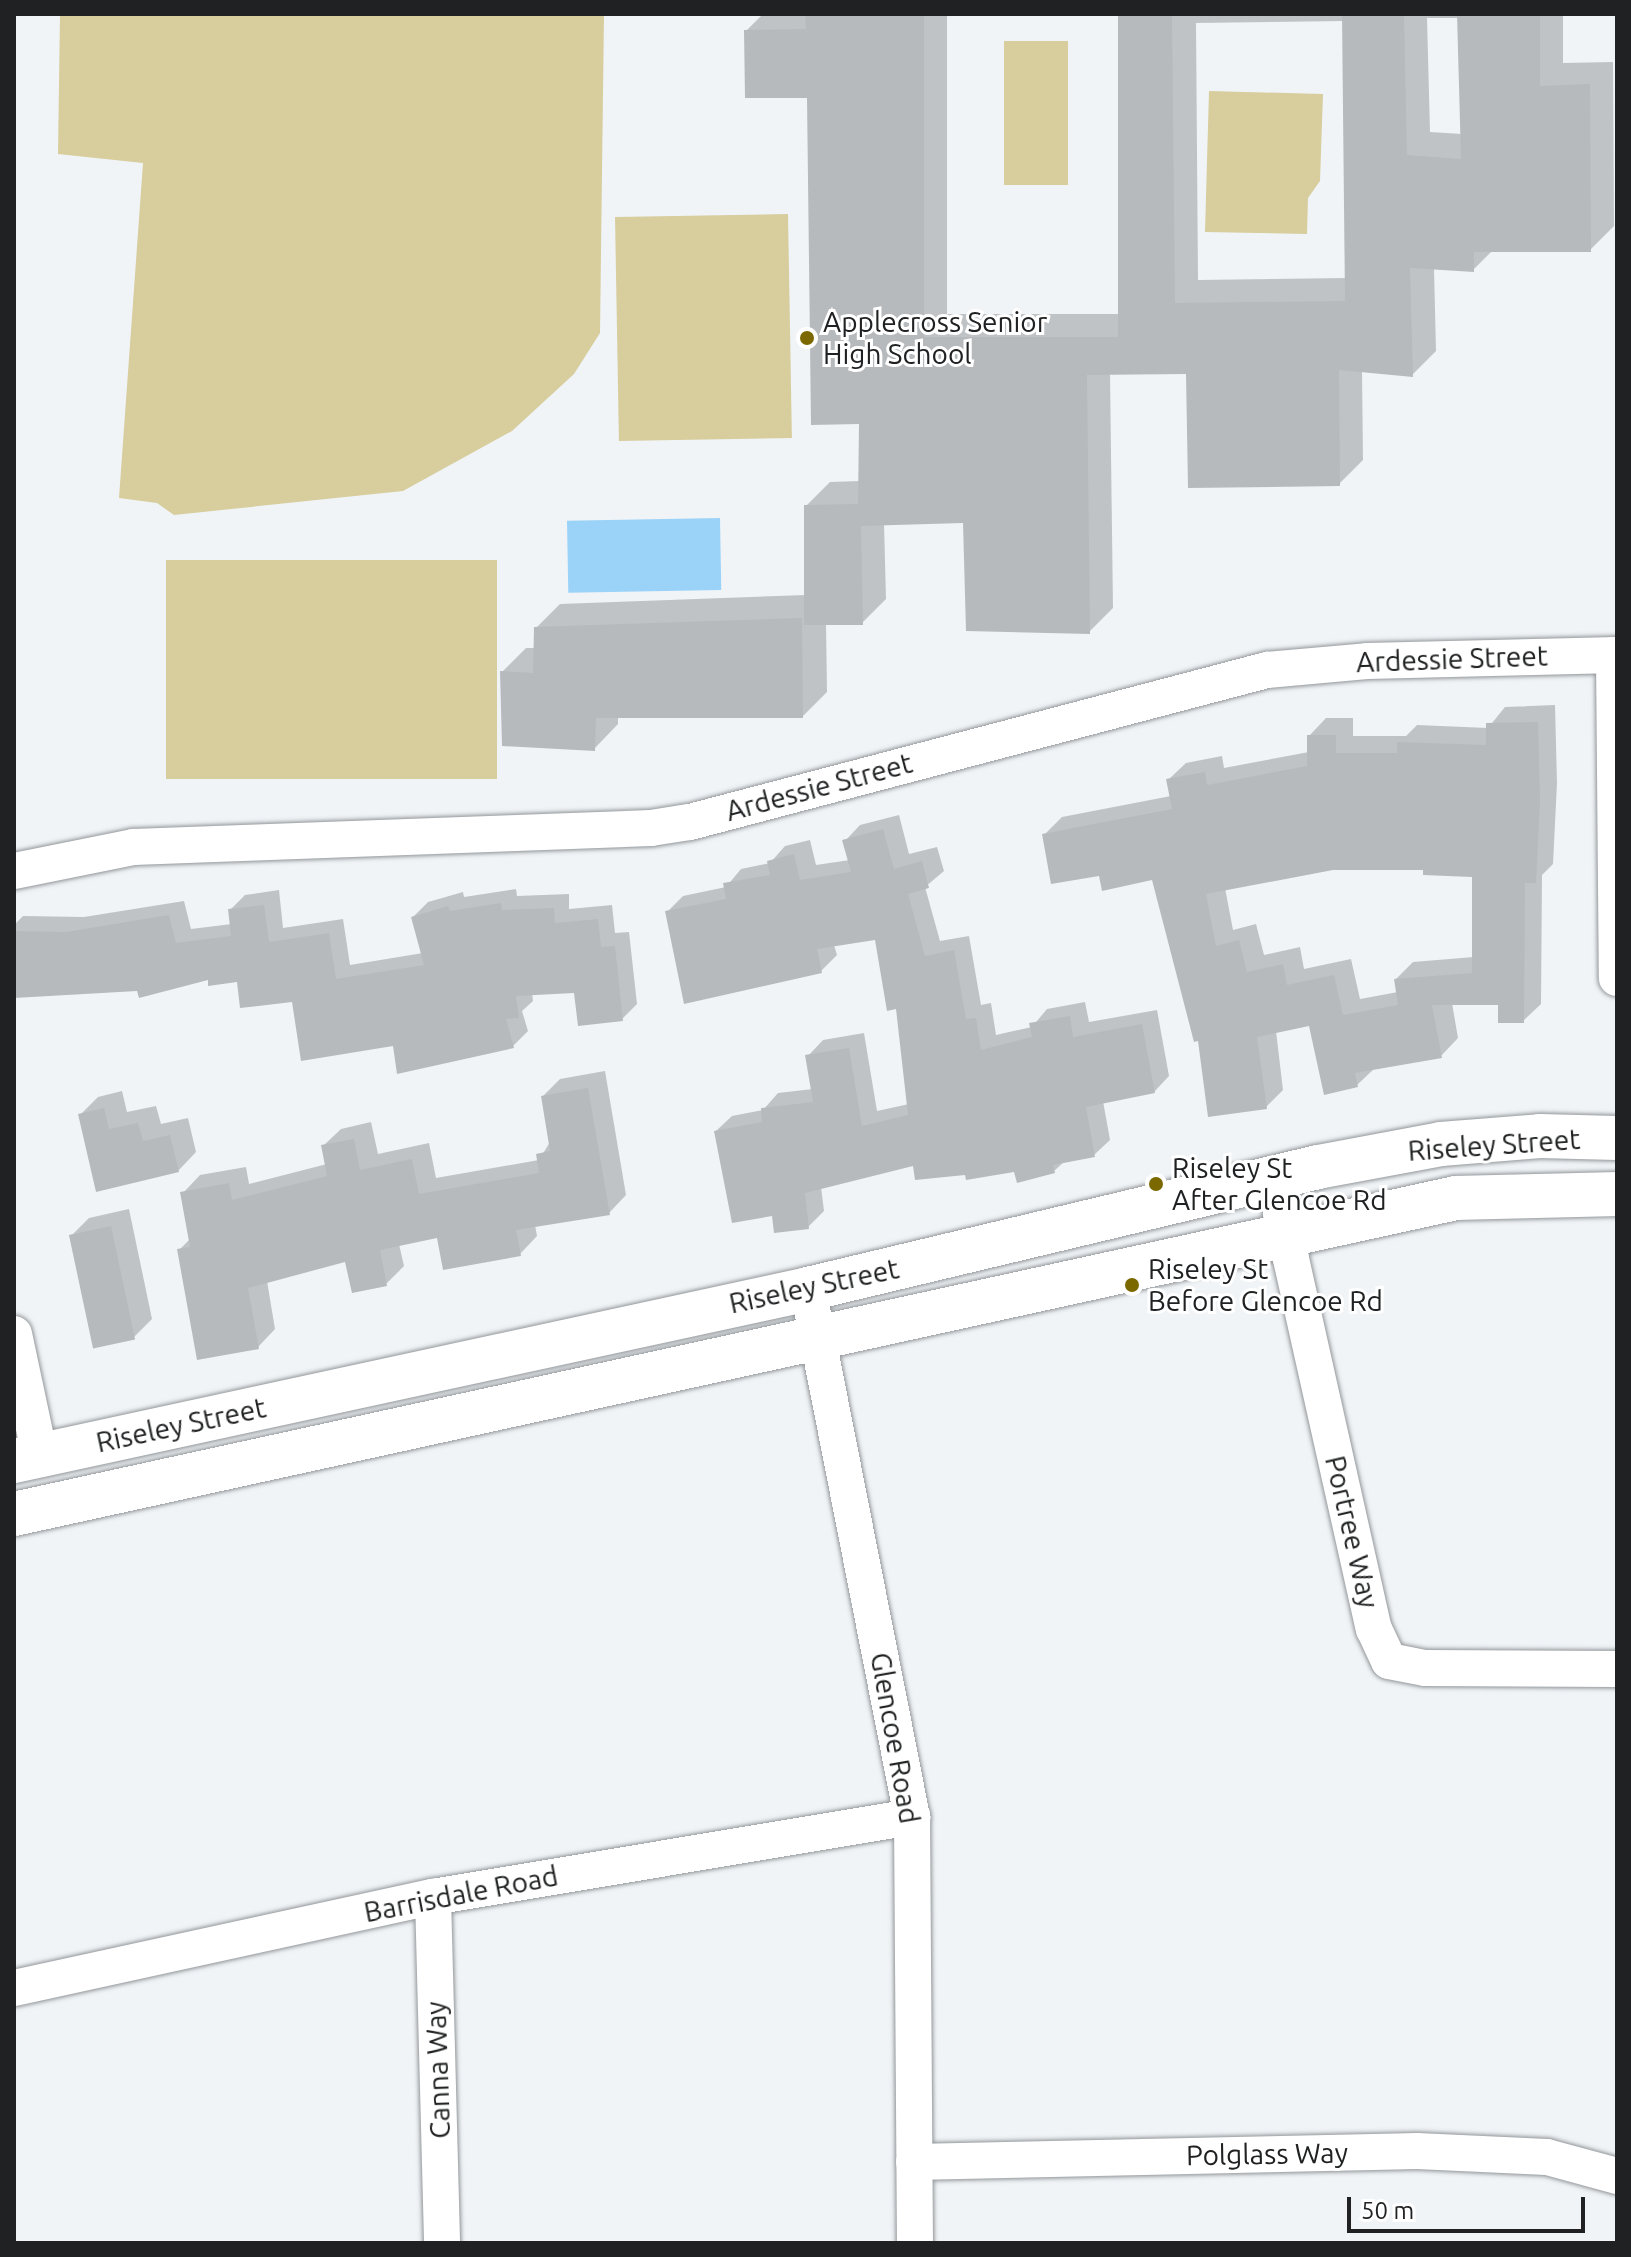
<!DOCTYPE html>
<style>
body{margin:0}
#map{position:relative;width:1631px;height:2257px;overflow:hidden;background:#f0f4f7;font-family:Ubuntu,sans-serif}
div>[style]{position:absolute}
.green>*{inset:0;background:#d7cd9d;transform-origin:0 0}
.water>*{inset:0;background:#9bd2f7;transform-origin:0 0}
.shadow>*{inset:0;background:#0003}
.building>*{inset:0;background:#b6babd;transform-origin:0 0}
.roads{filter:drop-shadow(0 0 2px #93979a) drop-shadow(0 0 2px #93979a)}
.minor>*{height:36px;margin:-18px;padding:0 18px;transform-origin:18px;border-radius:18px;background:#fff}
.trunk>*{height:44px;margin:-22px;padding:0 22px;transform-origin:22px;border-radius:22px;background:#fff}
.dots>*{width:22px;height:22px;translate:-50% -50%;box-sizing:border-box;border:4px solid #fff;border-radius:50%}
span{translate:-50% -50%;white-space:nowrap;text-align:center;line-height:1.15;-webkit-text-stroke:6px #fff;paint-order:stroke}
.poi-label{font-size:28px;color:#202122}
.left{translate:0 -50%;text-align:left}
.street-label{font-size:28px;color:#202122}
.frame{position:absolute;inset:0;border:16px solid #202122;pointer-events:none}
.scale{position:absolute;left:1347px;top:2197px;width:238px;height:36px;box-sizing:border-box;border:4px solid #202122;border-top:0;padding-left:10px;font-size:24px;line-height:28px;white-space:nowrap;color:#202122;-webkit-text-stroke:6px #fff;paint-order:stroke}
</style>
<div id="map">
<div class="green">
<i style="clip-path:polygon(60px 14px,604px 14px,600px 333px,574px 374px,512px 431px,403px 491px,174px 515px,157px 503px,119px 498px,143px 163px,58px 154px)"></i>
<i style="left:1004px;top:41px;width:64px;height:144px"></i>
<i style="clip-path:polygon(1209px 91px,1323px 94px,1320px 181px,1308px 198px,1307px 234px,1205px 232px)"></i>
<i style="left:788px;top:214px;width:224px;height:173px;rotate:89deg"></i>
<i style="left:497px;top:560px;width:219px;height:331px;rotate:90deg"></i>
</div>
<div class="water">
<i style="left:720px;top:518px;width:72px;height:153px;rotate:89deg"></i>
</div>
<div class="shadow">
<i style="clip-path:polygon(evenodd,763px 14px,947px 14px,947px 314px,1120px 314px,1120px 14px,1563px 14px,1563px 63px,1613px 62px,1614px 226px,1590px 250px,1493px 250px,1473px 270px,1434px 268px,1436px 351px,1412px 375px,1362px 370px,1363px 460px,1339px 484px,1188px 372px,1110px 373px,1113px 608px,1089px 632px,965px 521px,884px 523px,886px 599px,862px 623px,826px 623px,827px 692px,803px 716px,618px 716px,618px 724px,594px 749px,502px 672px,526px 648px,536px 648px,536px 628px,560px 604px,806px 595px,806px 506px,830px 482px,860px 481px,861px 422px,809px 96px,746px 31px,763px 14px,1427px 18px,1459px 18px,1462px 134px,1430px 132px,1427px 18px,763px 14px,1345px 21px,1347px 278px,1198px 280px,1196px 23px,1345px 21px)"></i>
<i style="clip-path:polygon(evenodd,1555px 705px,1557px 783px,1553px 864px,1542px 875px,1541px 1004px,1523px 1021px,1500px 1003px,1452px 1003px,1458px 1038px,1441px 1056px,1375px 1068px,1357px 1085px,1310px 1023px,1276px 1031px,1283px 1090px,1266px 1107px,1199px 1039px,1154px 878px,1101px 874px,1045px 834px,1062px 817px,1171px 796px,1168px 780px,1186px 763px,1222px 756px,1224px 768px,1309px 752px,1309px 736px,1326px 718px,1353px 718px,1353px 736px,1406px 736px,1417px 725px,1488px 728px,1505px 707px,1555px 705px,1333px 868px,1425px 868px,1474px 875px,1474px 957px,1413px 962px,1396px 979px,1398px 992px,1360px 999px,1351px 959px,1304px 969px,1300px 947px,1264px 955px,1256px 924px,1233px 930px,1225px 888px,1333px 868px)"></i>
<i style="clip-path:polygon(899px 815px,909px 854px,937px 847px,944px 871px,925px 887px,940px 941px,969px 936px,981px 1005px,991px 1003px,996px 1035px,1032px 1027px,1047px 1009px,1085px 1002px,1089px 1022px,1157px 1010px,1169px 1076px,1154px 1092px,1103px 1101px,1110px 1140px,1094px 1155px,1065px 1161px,1054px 1171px,966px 1173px,915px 1164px,821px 1187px,824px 1211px,808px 1227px,774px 1213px,716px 1131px,732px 1116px,763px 1110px,778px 1093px,813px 1089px,808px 1056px,823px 1040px,864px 1033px,877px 1111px,909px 1104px,898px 1007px,877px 938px,834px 945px,837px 955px,821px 971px,668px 911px,683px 896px,726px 887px,741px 869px,770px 863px,785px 846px,810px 840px,816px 865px,850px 860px,845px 841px,860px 825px)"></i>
<i style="clip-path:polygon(516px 889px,517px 896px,569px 894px,569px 909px,612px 905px,615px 933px,629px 932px,637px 1004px,622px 1019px,576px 991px,532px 993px,533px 1001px,522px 1011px,528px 1031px,513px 1046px,395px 1044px,238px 980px,209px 978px,139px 989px,14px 995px,14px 925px,23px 916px,84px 917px,184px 901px,191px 929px,232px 924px,230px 910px,245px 895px,279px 890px,283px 928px,343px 919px,350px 965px,423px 953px,413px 917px,428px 902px,463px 892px,464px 897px)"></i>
<i style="clip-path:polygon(605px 1071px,626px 1195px,609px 1213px,535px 1225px,537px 1236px,520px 1254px,439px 1236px,399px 1244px,404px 1266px,386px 1284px,346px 1259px,267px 1281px,275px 1329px,258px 1347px,179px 1250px,191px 1238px,183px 1193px,200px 1175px,246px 1167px,249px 1184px,327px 1164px,323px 1146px,341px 1129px,371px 1122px,378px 1154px,429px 1143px,436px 1178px,539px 1160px,550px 1142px,543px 1096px,560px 1079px)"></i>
<i style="clip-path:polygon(122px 1091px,127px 1112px,156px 1106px,161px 1124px,188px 1118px,196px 1152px,178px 1171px,80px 1115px,98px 1097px)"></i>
<i style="clip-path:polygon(129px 1209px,152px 1319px,134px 1337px,71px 1236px,89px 1218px)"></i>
</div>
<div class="building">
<i style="clip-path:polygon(805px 14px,924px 14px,924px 337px,1118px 337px,1118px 14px,1172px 14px,1175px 303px,1345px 301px,1342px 14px,1404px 14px,1407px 155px,1461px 159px,1457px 14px,1540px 14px,1540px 86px,1590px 84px,1591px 252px,1474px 252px,1474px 272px,1410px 268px,1413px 377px,1339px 370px,1340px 486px,1188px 488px,1186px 374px,1087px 375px,1090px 634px,966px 631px,963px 523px,861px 526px,863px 625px,804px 625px,804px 505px,858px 504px,859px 424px,811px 425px,807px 98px,745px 98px,744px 30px,806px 29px)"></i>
<i style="clip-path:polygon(802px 618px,803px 718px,596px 718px,595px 751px,502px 746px,500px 671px,533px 673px,534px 627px)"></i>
<i style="clip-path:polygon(evenodd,1538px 722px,1540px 801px,1536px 883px,1525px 883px,1524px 1023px,1498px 1023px,1498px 1005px,1432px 1005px,1442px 1058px,1355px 1073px,1358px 1087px,1324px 1095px,1309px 1026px,1257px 1037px,1267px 1109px,1208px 1117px,1198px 1041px,1194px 1042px,1152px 880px,1102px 891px,1099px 876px,1051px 884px,1042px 834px,1172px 809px,1166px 779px,1205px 772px,1207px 785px,1307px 766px,1307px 735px,1336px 735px,1336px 753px,1397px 753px,1397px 742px,1486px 745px,1486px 723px,1538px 722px,1333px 870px,1423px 870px,1423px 875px,1472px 877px,1472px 973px,1394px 979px,1398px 1005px,1343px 1015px,1334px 975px,1287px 985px,1283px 964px,1247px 972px,1239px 940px,1216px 946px,1206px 894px,1333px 870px)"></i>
<i style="clip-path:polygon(883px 829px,894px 869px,922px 861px,929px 888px,908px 894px,925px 956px,954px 950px,966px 1019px,976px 1018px,981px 1050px,1032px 1037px,1029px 1023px,1070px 1016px,1073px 1037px,1142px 1024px,1155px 1093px,1086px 1107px,1095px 1157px,1053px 1165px,1055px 1173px,1017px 1183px,1014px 1172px,966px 1180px,965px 1175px,915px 1180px,913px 1166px,805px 1193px,809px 1229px,774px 1233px,772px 1216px,732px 1223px,714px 1131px,762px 1122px,761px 1108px,813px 1102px,805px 1055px,849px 1048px,862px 1126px,908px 1115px,896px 1009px,887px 1011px,875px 940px,817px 949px,822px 973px,684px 1004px,665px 911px,726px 899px,723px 883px,770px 875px,767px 861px,794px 854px,800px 880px,851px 872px,842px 840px)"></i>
<i style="clip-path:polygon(501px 903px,502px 910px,554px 908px,555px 923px,598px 919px,601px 947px,615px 946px,623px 1021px,578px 1026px,574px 993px,516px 996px,519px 1018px,506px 1019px,514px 1048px,397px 1074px,393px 1046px,301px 1061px,292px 1002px,240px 1008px,237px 982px,208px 986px,208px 980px,139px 998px,137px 991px,14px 998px,14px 931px,67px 932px,169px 915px,176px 943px,231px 936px,228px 909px,264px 905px,269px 942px,329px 933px,336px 979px,424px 965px,411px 917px,448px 906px,450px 911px)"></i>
<i style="clip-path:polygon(588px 1088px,610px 1215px,516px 1230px,521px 1256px,443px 1270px,437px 1238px,380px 1250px,387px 1286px,352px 1293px,345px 1262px,248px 1288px,259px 1349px,197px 1360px,177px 1249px,190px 1247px,180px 1192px,229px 1183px,232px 1200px,327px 1176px,321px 1145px,354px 1139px,360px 1170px,412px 1159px,419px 1194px,539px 1173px,536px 1154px,550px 1151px,541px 1096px)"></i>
<i style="clip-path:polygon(104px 1108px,109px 1129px,138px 1123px,143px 1141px,170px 1135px,179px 1172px,96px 1192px,78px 1114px)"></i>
<i style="left:111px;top:1226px;width:116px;height:43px;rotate:78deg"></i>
</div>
<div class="roads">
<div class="minor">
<i style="left:1614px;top:655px;width:323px;rotate:89.5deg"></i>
<i style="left:14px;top:871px;width:121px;rotate:-11.4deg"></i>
<i style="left:133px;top:847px;width:518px;rotate:-2.1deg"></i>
<i style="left:651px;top:828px;width:39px;rotate:-9deg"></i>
<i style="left:690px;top:822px;width:597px;rotate:-14.76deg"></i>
<i style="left:1267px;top:670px;width:100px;rotate:-5.1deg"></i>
<i style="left:1367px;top:661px;width:250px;rotate:-1.4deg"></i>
<i style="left:1281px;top:1176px;width:37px;rotate:90deg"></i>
<i style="left:1281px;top:1213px;width:47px;rotate:77.7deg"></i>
<i style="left:1291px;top:1259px;width:379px;rotate:77.4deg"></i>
<i style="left:1374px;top:1629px;width:35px;rotate:65deg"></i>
<i style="left:1389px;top:1661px;width:37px;rotate:11deg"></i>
<i style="left:1425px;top:1668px;width:192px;rotate:0.3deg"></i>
<i style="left:808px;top:1289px;width:538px;rotate:78.86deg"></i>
<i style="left:912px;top:1817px;width:426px;rotate:89.6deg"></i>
<i style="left:14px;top:1334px;width:125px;rotate:78deg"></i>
<i style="left:433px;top:1897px;width:346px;rotate:88.5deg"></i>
<i style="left:14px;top:1988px;width:429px;rotate:-12.3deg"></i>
<i style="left:433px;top:1897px;width:486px;rotate:-9.5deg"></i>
<i style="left:914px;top:2162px;width:503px;rotate:-1.25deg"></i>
<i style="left:1417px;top:2151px;width:130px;rotate:2.6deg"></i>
<i style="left:1547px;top:2157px;width:73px;rotate:15.2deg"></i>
</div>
<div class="trunk">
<i style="left:14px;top:1461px;width:812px;rotate:-12.22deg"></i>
<i style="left:808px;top:1289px;width:524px;rotate:-13.45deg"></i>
<i style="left:1318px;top:1167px;width:125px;rotate:-10.6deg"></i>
<i style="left:1441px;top:1144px;width:99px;rotate:-4.6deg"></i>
<i style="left:1540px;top:1136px;width:77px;rotate:1.5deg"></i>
<i style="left:14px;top:1514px;width:1476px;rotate:-12.36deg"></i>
<i style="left:1456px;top:1198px;width:161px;rotate:-1.4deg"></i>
</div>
</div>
<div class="dots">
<i style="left:807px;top:338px;background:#7b6900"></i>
<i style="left:1156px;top:1184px;background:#7b6900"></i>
<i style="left:1132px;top:1285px;background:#7b6900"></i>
</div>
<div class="poi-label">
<span class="left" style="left:823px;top:338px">Applecross Senior<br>High School</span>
<span class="left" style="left:1172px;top:1184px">Riseley St<br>After Glencoe Rd</span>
<span class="left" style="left:1148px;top:1285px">Riseley St<br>Before Glencoe Rd</span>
</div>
<div class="street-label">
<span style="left:1452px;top:659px;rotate:-2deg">Ardessie Street</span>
<span style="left:819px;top:787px;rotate:-15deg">Ardessie Street</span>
<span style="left:1494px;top:1145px;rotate:-4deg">Riseley Street</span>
<span style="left:814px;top:1286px;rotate:-12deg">Riseley Street</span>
<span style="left:181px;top:1425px;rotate:-12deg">Riseley Street</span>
<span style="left:1352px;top:1532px;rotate:77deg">Portree Way</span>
<span style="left:895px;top:1738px;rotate:80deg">Glencoe Road</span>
<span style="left:461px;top:1894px;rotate:-11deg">Barrisdale Road</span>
<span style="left:438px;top:2070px;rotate:-92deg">Canna Way</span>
<span style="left:1267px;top:2154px;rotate:-1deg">Polglass Way</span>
</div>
<div class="frame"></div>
<div class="scale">50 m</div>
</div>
